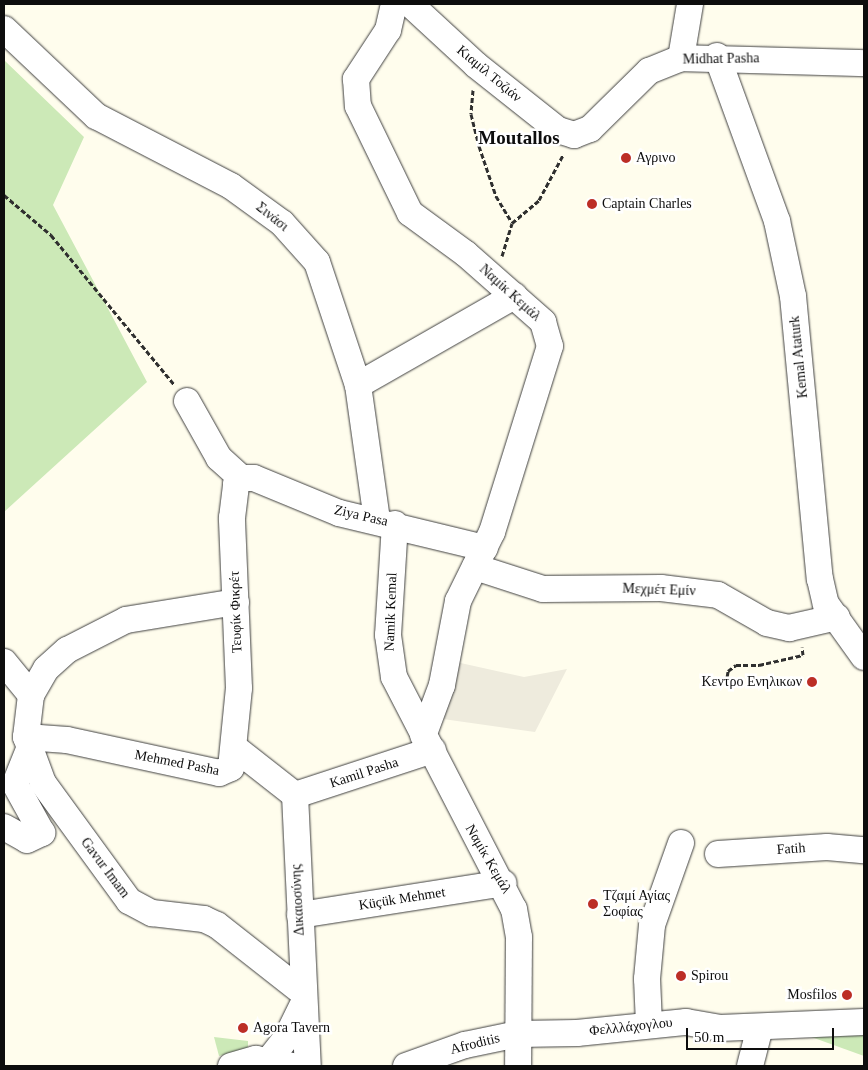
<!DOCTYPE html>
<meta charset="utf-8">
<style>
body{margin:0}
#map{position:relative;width:868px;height:1070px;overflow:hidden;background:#fffded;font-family:Georgia,serif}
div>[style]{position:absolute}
.green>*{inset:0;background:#cce9b7}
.plaza>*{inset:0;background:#eeebdd}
.path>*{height:3px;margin-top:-1.5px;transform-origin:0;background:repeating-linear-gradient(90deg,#2f2f2f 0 5px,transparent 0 7.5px)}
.roads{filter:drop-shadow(0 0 1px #404040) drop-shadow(0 0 1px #404040)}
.minor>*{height:26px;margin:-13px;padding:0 13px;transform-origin:13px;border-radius:13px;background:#fff}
.dots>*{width:14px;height:14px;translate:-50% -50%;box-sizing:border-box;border:2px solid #fff;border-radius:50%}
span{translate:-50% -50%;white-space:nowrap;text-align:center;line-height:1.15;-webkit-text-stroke:5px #fff;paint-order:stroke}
.street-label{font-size:14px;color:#0d0d0d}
.poi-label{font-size:14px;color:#0d0d0d}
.left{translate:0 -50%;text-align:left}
.right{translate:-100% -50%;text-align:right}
.district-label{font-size:19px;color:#0d0d0d;font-weight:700}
.frame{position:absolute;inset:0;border:5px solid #0d0d0d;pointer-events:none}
.scale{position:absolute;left:686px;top:1028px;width:148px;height:22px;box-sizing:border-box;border:2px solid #0d0d0d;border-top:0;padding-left:6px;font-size:15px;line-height:18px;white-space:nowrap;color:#0d0d0d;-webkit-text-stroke:4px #fff;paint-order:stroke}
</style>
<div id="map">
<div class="green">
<i style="clip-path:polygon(4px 60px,84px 137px,53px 205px,147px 382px,4px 512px)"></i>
<i style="clip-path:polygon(864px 1033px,864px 1056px,803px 1034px)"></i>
<i style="clip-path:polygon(214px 1037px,248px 1041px,248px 1049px,219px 1056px)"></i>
</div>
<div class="plaza">
<i style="clip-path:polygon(456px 662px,524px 677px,567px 669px,535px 732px,443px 719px)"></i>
</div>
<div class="path">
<i style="left:473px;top:90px;width:24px;rotate:95deg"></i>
<i style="left:471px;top:114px;width:33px;rotate:76deg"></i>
<i style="left:479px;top:146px;width:53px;rotate:71.2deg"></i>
<i style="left:496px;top:196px;width:31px;rotate:59deg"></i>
<i style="left:4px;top:195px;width:62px;rotate:40.4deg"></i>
<i style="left:51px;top:235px;width:193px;rotate:50.5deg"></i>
<i style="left:502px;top:256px;width:34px;rotate:-73deg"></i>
<i style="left:512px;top:223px;width:35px;rotate:-40deg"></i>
<i style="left:539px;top:200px;width:51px;rotate:-61.9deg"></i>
<i style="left:726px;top:684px;width:13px;rotate:-81deg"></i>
<i style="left:728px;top:671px;width:10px;rotate:-37deg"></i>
<i style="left:736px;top:665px;width:23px"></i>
<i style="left:759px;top:665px;width:45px;rotate:-12.8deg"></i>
<i style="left:803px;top:655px;width:8px;rotate:-97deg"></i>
</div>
<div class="roads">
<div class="minor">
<i style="left:394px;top:4px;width:27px;rotate:103deg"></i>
<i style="left:388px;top:30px;width:59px;rotate:123.1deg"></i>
<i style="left:356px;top:79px;width:27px;rotate:86deg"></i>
<i style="left:358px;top:106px;width:119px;rotate:64.1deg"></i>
<i style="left:410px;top:213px;width:69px;rotate:36.2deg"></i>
<i style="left:466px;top:254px;width:103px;rotate:41.4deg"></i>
<i style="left:543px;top:322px;width:25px;rotate:74deg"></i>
<i style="left:550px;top:346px;width:195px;rotate:107.3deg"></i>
<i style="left:492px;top:532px;width:77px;rotate:116.2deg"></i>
<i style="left:458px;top:601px;width:86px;rotate:100.8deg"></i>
<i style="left:442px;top:685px;width:54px;rotate:110.4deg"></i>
<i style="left:410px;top:4px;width:90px;rotate:42.7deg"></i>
<i style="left:476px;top:65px;width:105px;rotate:38.4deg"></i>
<i style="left:558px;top:130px;width:17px;rotate:17deg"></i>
<i style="left:574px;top:135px;width:17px;rotate:-21deg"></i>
<i style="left:590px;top:129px;width:83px;rotate:-44.5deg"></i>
<i style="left:649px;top:71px;width:35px;rotate:-22deg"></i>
<i style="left:681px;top:58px;width:183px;rotate:1.6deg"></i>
<i style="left:4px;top:29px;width:127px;rotate:43.4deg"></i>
<i style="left:96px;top:116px;width:152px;rotate:27.4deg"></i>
<i style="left:231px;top:186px;width:63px;rotate:36deg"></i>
<i style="left:282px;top:223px;width:52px;rotate:48.1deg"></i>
<i style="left:317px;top:262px;width:130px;rotate:71.6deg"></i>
<i style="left:358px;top:385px;width:137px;rotate:82deg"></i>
<i style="left:717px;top:56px;width:176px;rotate:70deg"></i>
<i style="left:777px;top:221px;width:77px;rotate:78deg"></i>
<i style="left:793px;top:296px;width:284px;rotate:84.6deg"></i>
<i style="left:820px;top:579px;width:26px;rotate:77deg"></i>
<i style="left:826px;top:604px;width:65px;rotate:54.4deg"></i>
<i style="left:681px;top:58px;width:55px;rotate:-80.5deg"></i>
<i style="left:358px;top:385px;width:180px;rotate:-29.7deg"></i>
<i style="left:187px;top:401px;width:65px;rotate:60.7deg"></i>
<i style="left:219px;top:458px;width:30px;rotate:42deg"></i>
<i style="left:241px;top:478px;width:13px"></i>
<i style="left:254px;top:478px;width:92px;rotate:22.4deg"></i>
<i style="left:339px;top:513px;width:150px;rotate:13.5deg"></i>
<i style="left:395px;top:524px;width:111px;rotate:93.6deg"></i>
<i style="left:388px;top:635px;width:42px;rotate:81.9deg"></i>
<i style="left:394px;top:677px;width:261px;rotate:62.7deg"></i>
<i style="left:514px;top:909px;width:28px;rotate:80deg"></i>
<i style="left:519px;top:937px;width:129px;rotate:90.4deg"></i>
<i style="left:475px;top:567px;width:71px;rotate:17.9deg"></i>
<i style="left:543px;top:589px;width:118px;rotate:-0.5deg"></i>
<i style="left:661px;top:588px;width:57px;rotate:7deg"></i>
<i style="left:718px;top:595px;width:56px;rotate:29.7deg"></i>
<i style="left:767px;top:623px;width:23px;rotate:13deg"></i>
<i style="left:789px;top:628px;width:49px;rotate:-12.9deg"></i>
<i style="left:236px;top:602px;width:111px;rotate:170.7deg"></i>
<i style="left:126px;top:620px;width:66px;rotate:153deg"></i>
<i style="left:67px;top:650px;width:28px;rotate:138deg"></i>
<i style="left:46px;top:669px;width:30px;rotate:120deg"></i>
<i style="left:31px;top:695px;width:42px;rotate:96.8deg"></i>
<i style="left:26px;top:737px;width:49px;rotate:69.7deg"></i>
<i style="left:43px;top:783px;width:146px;rotate:53.9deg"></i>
<i style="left:129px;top:901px;width:26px;rotate:28deg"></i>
<i style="left:152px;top:913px;width:52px;rotate:6.6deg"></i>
<i style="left:204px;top:919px;width:14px;rotate:25deg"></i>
<i style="left:217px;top:925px;width:108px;rotate:38.2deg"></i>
<i style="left:4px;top:662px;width:43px;rotate:50.7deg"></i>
<i style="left:26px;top:737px;width:41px;rotate:4.2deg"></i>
<i style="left:67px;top:740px;width:156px;rotate:12.2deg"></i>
<i style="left:219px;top:773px;width:13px;rotate:-23deg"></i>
<i style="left:231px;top:768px;width:80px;rotate:-84.3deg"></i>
<i style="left:239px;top:688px;width:170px;rotate:-92.4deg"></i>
<i style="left:232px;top:518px;width:34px;rotate:-83deg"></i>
<i style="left:236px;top:484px;width:8px;rotate:-50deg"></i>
<i style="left:235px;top:748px;width:76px;rotate:38.1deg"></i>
<i style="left:295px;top:795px;width:271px;rotate:87.3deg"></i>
<i style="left:295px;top:795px;width:145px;rotate:-18.1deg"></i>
<i style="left:4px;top:827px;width:26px;rotate:29deg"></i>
<i style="left:27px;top:840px;width:17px;rotate:-25deg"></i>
<i style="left:42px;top:833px;width:56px;rotate:-118.9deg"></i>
<i style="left:15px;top:784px;width:37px;rotate:-68deg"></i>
<i style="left:718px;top:854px;width:109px;rotate:-3.7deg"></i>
<i style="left:827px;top:847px;width:37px;rotate:5deg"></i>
<i style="left:300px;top:915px;width:206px;rotate:-8.9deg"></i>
<i style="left:649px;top:1024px;width:45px;rotate:-92.5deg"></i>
<i style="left:647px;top:979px;width:54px;rotate:-84.7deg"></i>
<i style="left:652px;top:925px;width:87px;rotate:-70.5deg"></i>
<i style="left:269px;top:1060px;width:29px;rotate:-52deg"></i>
<i style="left:287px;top:1037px;width:34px;rotate:-64deg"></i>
<i style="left:231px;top:1066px;width:26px;rotate:-16deg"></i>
<i style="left:256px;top:1059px;width:37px;rotate:11deg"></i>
<i style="left:406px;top:1066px;width:63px;rotate:-19.6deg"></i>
<i style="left:465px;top:1045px;width:54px;rotate:-11.7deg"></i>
<i style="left:518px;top:1034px;width:59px;rotate:-1deg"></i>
<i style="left:577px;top:1033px;width:110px;rotate:-5.8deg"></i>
<i style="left:686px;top:1022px;width:35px;rotate:10deg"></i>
<i style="left:720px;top:1028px;width:144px;rotate:-2.4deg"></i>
<i style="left:750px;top:1066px;width:40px;rotate:-75.6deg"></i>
</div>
</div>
<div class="dots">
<i style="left:626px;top:158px;background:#bc2e26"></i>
<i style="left:592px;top:204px;background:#bc2e26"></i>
<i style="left:812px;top:682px;background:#bc2e26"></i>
<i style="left:593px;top:904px;background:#bc2e26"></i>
<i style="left:681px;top:976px;background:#bc2e26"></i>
<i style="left:847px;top:995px;background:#bc2e26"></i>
<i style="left:243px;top:1028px;background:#bc2e26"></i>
</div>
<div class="street-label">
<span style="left:721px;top:59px;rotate:-1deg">Midhat Pasha</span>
<span style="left:489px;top:74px;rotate:40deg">Κιαμίλ Τοζιάν</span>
<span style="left:272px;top:217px;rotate:39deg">Σινάσι</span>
<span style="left:510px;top:293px;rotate:42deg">Ναμίκ Κεμάλ</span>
<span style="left:799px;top:357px;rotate:-96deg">Kemal Ataturk</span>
<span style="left:361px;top:516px;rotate:13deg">Ziya Pasa</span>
<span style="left:659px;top:590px;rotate:2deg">Μεχμέτ Εμίν</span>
<span style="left:236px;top:612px;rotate:-92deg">Τευφίκ Φικρέτ</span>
<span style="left:391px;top:612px;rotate:-88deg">Namik Kemal</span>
<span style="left:177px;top:763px;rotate:11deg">Mehmed Pasha</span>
<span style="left:364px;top:773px;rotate:-18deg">Kamil Pasha</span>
<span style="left:791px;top:849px;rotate:-4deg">Fatih</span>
<span style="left:488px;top:859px;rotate:60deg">Ναμίκ Κεμάλ</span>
<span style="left:105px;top:868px;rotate:53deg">Gavur Imam</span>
<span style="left:402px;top:899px;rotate:-9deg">Küçük Mehmet</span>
<span style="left:298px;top:900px;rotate:-93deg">Δικαιοσύνης</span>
<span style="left:631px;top:1027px;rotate:-6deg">Φελλλάχογλου</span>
<span style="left:475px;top:1044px;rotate:-14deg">Afroditis</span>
</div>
<div class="poi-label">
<span class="left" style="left:636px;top:158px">Αγρινο</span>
<span class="left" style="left:602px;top:204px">Captain Charles</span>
<span class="right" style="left:802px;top:682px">Κεντρο Ενηλικων</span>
<span class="left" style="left:603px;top:904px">Τζαμί Αγίας<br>Σοφίας</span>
<span class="left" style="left:691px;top:976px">Spirou</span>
<span class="right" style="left:837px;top:995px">Mosfilos</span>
<span class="left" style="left:253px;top:1028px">Agora Tavern</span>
</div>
<div class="district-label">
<span style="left:519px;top:138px">Moutallos</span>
</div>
<div class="frame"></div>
<div class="scale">50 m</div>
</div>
